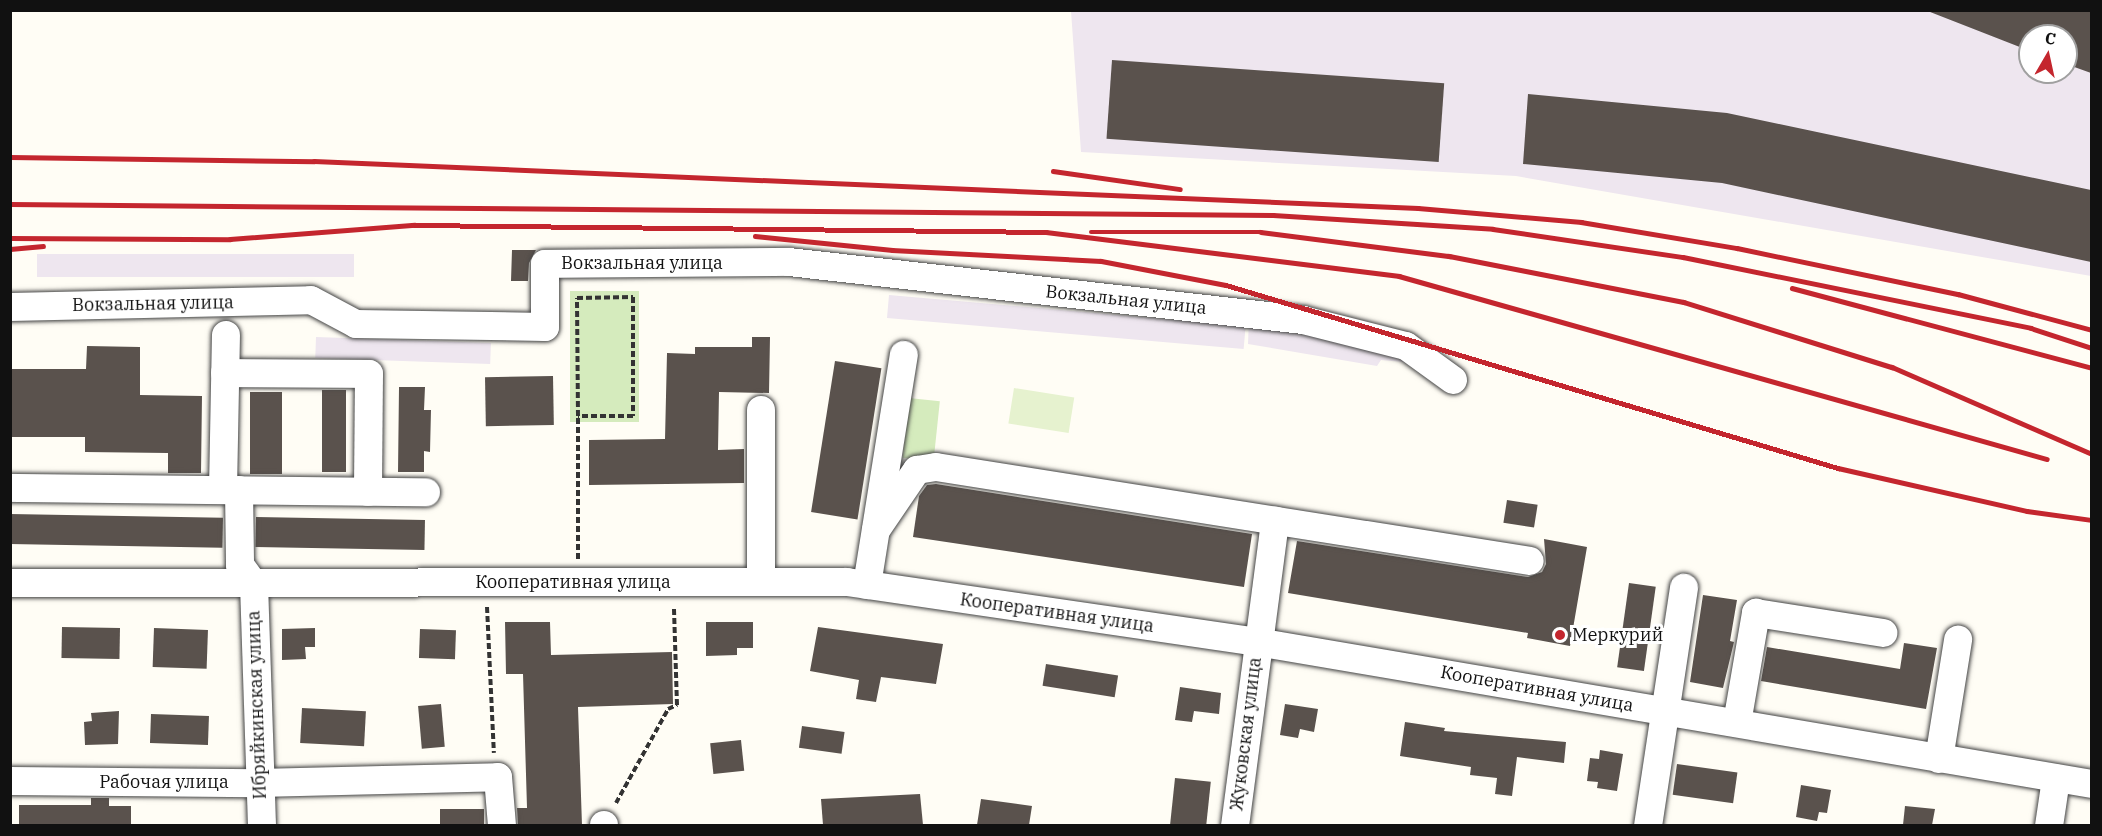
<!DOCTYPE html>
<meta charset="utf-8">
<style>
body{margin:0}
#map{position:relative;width:2102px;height:836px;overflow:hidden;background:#fffdf5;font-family:"IBM Plex Serif",serif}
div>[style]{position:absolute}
.industrial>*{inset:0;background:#eee6ef;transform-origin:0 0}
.green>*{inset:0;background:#d5ebbd;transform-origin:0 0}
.pitch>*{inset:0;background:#e6f2cf;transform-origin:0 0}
.building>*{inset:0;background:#5a524d;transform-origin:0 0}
.path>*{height:4px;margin-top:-2px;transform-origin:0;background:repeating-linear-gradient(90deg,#333 0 6px,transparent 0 9px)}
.roads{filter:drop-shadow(0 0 2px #444) drop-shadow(0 0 2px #444)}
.minor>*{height:28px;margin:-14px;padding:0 14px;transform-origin:14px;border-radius:14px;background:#fff}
.rail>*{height:4.5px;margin:-2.25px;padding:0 2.25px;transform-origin:2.25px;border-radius:2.25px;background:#c4262e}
.dots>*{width:16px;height:16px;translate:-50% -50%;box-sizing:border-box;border:3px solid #fff;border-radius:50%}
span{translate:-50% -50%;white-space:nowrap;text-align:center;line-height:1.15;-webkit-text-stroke:6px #fff;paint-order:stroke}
.street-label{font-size:18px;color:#111}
.poi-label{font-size:18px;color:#111}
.left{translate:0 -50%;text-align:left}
.frame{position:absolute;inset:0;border:12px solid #111;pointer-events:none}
.north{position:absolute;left:2018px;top:24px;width:60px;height:60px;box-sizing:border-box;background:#fff;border:2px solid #a0a0a0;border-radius:50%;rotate:9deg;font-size:16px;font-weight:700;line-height:24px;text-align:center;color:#111}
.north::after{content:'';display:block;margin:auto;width:21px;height:27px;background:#c4262e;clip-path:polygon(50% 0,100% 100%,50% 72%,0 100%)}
</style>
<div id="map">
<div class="industrial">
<i style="clip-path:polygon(evenodd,1071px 11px,2091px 11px,2091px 276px,1516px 176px,1081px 152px,1071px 11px,2030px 36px,2066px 36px,2066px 72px,2030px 72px,2030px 36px)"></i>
<i style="left:354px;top:254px;width:23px;height:317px;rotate:90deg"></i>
<i style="left:889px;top:295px;width:358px;height:23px;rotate:5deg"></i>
<i style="clip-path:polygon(1249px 319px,1260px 328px,1407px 351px,1404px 362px,1381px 360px,1377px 366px,1248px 344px)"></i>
<i style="left:316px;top:337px;width:175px;height:21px;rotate:2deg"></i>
</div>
<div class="green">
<i style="left:570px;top:291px;width:69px;height:131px"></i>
<i style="left:909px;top:398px;width:31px;height:60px;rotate:6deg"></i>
</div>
<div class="pitch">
<i style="left:1014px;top:388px;width:61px;height:36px;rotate:9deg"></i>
</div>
<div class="building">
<i style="clip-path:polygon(1925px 10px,2091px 10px,2091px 73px,2066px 64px,2066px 36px,2030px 36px,2030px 51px)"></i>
<i style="left:1112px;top:60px;width:333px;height:79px;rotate:4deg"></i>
<i style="clip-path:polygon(1528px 94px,1727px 113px,2091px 190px,2091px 262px,1722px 183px,1523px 164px)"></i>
<i style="clip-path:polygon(512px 250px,536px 250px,529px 263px,528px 281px,511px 281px)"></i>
<i style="clip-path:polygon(752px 337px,770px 337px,769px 393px,719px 392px,718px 450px,744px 449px,744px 483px,589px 485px,589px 440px,665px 439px,667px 353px,695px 354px,695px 347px,752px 347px)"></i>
<i style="clip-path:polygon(87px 346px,140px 347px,140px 395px,202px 396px,201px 473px,168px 473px,168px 453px,85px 452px,85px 437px,10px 437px,10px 369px,86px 369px)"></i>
<i style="left:835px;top:361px;width:47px;height:153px;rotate:9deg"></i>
<i style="left:553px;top:376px;width:49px;height:68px;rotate:89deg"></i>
<i style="clip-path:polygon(399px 387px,425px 387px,424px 410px,431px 410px,430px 452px,424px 451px,424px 472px,398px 472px)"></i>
<i style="left:322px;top:390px;width:24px;height:82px"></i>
<i style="left:250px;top:392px;width:32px;height:82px"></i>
<i style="clip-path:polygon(936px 484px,1252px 534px,1244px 587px,913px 537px,919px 496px,927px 485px)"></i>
<i style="left:1507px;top:500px;width:31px;height:23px;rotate:9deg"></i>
<i style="left:10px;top:514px;width:213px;height:30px;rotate:1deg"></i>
<i style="left:256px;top:517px;width:169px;height:30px;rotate:1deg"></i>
<i style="clip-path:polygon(1544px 539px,1587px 547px,1570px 646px,1527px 638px,1528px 633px,1288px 593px,1297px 541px,1528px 577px,1542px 572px,1546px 564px)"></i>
<i style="left:1629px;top:583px;width:27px;height:85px;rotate:8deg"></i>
<i style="clip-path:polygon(1703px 595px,1737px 600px,1730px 641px,1734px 642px,1723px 688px,1690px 682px)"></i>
<i style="clip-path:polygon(505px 622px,550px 622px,551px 655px,672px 652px,673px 704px,578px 707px,582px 825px,518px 825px,517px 808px,527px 808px,523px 674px,506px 674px)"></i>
<i style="clip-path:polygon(706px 622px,753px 622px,753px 648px,737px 648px,737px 655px,706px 656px)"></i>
<i style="left:62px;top:627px;width:58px;height:31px;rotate:1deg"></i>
<i style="clip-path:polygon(818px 627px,943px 644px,936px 684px,881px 677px,876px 702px,856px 699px,859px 680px,810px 671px)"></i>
<i style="left:154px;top:628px;width:54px;height:39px;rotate:2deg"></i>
<i style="clip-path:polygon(315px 628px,315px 647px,305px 647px,306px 659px,282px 660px,282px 629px)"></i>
<i style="left:420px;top:629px;width:36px;height:29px;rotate:2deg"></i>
<i style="clip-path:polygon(1904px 643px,1937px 648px,1926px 709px,1761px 681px,1767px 647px,1900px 669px)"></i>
<i style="left:1046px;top:664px;width:73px;height:22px;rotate:9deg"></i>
<i style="clip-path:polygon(1180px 687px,1221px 693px,1219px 714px,1194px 711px,1192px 722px,1175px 720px)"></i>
<i style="left:441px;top:704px;width:43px;height:23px;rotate:85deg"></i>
<i style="clip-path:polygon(1285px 704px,1318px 709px,1314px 732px,1300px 729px,1298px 738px,1280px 735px)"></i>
<i style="left:302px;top:708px;width:64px;height:35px;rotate:3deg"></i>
<i style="clip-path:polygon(119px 711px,118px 744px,85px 745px,84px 722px,92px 721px,91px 713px)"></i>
<i style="left:151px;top:714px;width:58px;height:29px;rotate:2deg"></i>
<i style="clip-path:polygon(1405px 722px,1445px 728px,1444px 731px,1566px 742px,1564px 763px,1517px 757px,1512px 796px,1495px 794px,1497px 778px,1470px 775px,1471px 767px,1400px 756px)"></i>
<i style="left:802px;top:726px;width:43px;height:22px;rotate:8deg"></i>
<i style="left:741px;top:740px;width:31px;height:31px;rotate:84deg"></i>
<i style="clip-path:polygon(1600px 750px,1623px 754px,1617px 791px,1597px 788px,1598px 782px,1587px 781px,1590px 758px,1599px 759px)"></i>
<i style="left:1677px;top:764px;width:61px;height:31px;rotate:8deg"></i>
<i style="left:1175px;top:778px;width:36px;height:47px;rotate:6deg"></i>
<i style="clip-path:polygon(1801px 785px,1831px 790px,1827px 813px,1819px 812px,1817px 821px,1796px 817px)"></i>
<i style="clip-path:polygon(920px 794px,923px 825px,823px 825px,821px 799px)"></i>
<i style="clip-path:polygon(91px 798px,109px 798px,109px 806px,131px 806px,131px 825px,19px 825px,19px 805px,91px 805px)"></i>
<i style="clip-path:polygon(981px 799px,1032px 806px,1029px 825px,977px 825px)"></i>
<i style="clip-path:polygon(1905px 806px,1935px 809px,1932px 825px,1903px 825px)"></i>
<i style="left:440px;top:809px;width:44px;height:16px"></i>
</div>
<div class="path">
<i style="left:633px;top:297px;width:119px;rotate:90deg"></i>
<i style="left:633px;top:416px;width:55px;rotate:180deg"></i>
<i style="left:578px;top:416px;width:118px;rotate:-90.5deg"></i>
<i style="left:577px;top:298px;width:56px;rotate:-1deg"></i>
<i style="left:578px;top:559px;width:143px;rotate:-90deg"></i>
<i style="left:487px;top:607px;width:146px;rotate:87.3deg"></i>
<i style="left:616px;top:803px;width:107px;rotate:-61deg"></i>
<i style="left:668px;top:709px;width:10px;rotate:-24deg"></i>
<i style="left:677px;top:705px;width:98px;rotate:-91.8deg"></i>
</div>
<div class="roads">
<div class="minor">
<i style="left:10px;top:307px;width:301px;rotate:-1.3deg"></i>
<i style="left:311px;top:300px;width:51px;rotate:28.1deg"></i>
<i style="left:356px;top:324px;width:189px;rotate:0.9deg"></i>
<i style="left:545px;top:327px;width:63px;rotate:-90deg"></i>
<i style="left:545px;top:264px;width:244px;rotate:-0.5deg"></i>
<i style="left:789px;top:262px;width:517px;rotate:6.44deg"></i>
<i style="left:1303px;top:320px;width:106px;rotate:14.2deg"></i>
<i style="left:1406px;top:346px;width:58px;rotate:35.9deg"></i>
<i style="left:225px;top:373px;width:144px;rotate:0.4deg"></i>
<i style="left:369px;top:374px;width:118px;rotate:90.5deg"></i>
<i style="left:761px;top:410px;width:172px;rotate:90deg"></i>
<i style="left:10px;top:488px;width:416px;rotate:0.6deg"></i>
<i style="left:223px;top:490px;width:155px;rotate:-88.9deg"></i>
<i style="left:239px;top:490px;width:75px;rotate:89.2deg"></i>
<i style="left:240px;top:565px;width:24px;rotate:54deg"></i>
<i style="left:876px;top:530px;width:73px;rotate:-55.7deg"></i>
<i style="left:917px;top:470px;width:19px;rotate:-9deg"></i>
<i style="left:936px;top:467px;width:601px;rotate:8.99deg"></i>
<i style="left:10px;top:583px;width:837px;rotate:-0.07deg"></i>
<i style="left:847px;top:582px;width:414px;rotate:8.3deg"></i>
<i style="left:1257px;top:642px;width:847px;rotate:9.65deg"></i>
<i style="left:254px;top:584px;width:242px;rotate:88.1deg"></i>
<i style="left:867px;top:585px;width:233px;rotate:-80.9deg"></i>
<i style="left:1737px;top:723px;width:112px;rotate:-80.2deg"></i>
<i style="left:1756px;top:613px;width:129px;rotate:8.9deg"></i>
<i style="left:1939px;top:759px;width:121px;rotate:-80.9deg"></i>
<i style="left:10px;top:781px;width:248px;rotate:0.5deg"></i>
<i style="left:258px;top:783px;width:240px;rotate:-1.4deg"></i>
<i style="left:498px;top:777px;width:49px;rotate:85.3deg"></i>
<i style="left:604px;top:825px;width:1px;rotate:90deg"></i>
<i style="left:1235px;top:826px;width:308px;rotate:-82.5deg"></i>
<i style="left:1648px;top:826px;width:241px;rotate:-81.4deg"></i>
<i style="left:2049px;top:826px;width:48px;rotate:-81.5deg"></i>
</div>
</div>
<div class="rail">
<i style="left:10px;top:157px;width:304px;rotate:0.8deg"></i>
<i style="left:314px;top:161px;width:1105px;rotate:2.44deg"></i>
<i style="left:1418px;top:208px;width:164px;rotate:4.9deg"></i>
<i style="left:1581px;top:222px;width:158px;rotate:9.5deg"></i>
<i style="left:1737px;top:248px;width:226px;rotate:11.8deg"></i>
<i style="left:1958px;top:294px;width:139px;rotate:15deg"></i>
<i style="left:1053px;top:171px;width:128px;rotate:8.1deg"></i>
<i style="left:10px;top:204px;width:1263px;rotate:0.5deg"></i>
<i style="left:1273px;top:215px;width:220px;rotate:3.6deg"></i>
<i style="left:1493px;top:229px;width:192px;rotate:8.4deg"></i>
<i style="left:1683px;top:257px;width:355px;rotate:11.5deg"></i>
<i style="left:2031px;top:328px;width:64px;rotate:18.2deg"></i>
<i style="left:1091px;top:232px;width:170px"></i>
<i style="left:1261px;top:232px;width:190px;rotate:7.3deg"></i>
<i style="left:1449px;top:256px;width:239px;rotate:11.1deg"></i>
<i style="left:1684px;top:302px;width:218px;rotate:17.4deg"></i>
<i style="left:1892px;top:367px;width:218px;rotate:23.5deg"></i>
<i style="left:755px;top:236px;width:138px;rotate:5.8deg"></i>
<i style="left:892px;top:250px;width:209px;rotate:3deg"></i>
<i style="left:1101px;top:261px;width:127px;rotate:10.9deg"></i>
<i style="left:1226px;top:285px;width:639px;rotate:16.65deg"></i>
<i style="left:1838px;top:468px;width:194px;rotate:12.8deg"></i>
<i style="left:2027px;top:511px;width:66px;rotate:7.9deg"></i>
<i style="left:10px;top:238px;width:220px;rotate:0.3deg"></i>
<i style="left:230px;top:239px;width:185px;rotate:-4.4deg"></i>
<i style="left:414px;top:225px;width:632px;rotate:0.63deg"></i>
<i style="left:1046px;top:232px;width:356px;rotate:7.1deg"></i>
<i style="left:1399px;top:276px;width:673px;rotate:15.77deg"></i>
<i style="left:10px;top:249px;width:33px;rotate:-5deg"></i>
<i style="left:1792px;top:288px;width:310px;rotate:14.9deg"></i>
</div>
<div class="dots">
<i style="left:1560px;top:635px;background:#c4262e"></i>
</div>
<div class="street-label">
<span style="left:642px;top:263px">Вокзальная улица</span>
<span style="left:1126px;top:300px;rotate:6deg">Вокзальная улица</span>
<span style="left:153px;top:304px;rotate:-1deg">Вокзальная улица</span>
<span style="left:573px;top:582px">Кооперативная улица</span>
<span style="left:1057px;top:613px;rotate:8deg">Кооперативная улица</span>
<span style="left:1537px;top:689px;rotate:10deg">Кооперативная улица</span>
<span style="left:257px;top:705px;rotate:-92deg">Ибряйкинская улица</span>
<span style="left:1246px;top:734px;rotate:-83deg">Жуковская улица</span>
<span style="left:164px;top:782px">Рабочая улица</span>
</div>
<div class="poi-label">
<span class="left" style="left:1572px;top:635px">Меркурий</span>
</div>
<div class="frame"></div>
<div class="north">С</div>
</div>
